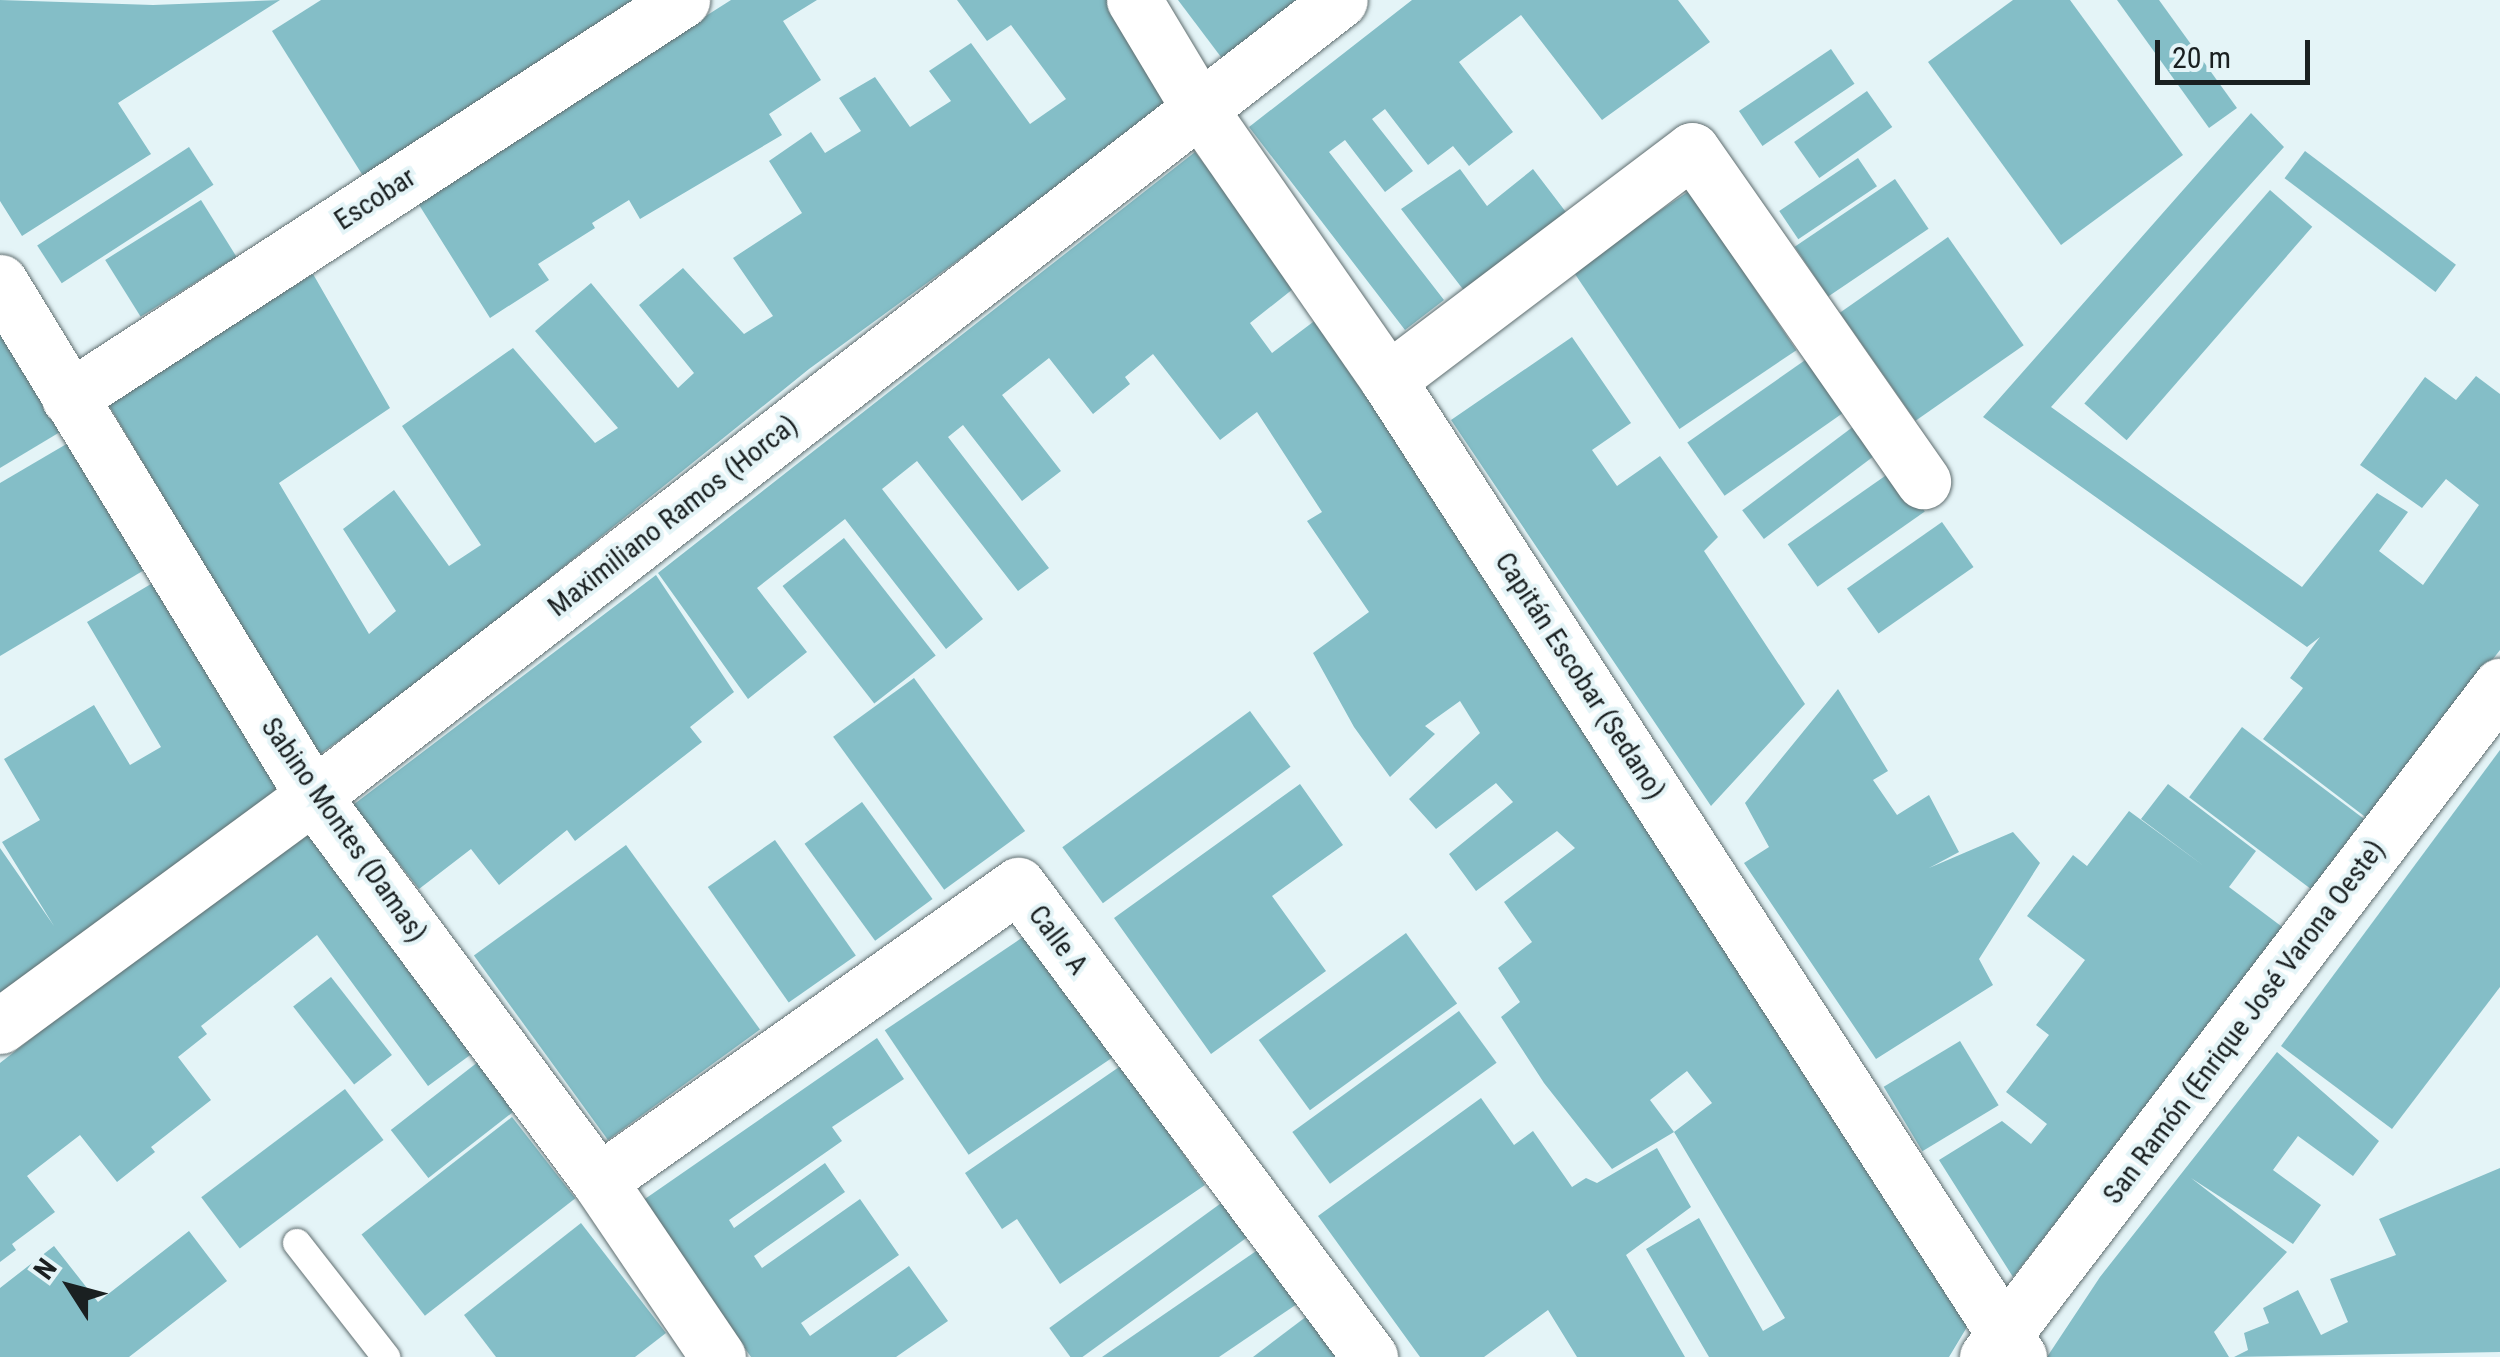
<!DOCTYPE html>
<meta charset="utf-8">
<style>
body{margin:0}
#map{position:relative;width:2500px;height:1357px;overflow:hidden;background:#e4f4f7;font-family:"Roboto Condensed",sans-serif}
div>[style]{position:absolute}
.building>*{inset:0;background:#84bec7;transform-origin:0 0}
.roads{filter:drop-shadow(0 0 2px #606e70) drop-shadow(0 0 2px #606e70)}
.lane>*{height:28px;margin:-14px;padding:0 14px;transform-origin:14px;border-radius:14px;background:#fff}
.street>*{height:55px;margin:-27.5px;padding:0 27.5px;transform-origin:27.5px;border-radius:27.5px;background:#fff}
.secondary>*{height:55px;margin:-27.5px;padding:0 27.5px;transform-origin:27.5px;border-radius:27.5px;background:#fff}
span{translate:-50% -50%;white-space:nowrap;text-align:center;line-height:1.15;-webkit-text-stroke:8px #e4f4f7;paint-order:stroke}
.street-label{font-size:28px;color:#1a2021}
.north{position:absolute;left:20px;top:1237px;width:100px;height:100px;-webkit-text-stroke:8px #e4f4f7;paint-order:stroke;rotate:306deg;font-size:28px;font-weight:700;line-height:40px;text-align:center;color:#1a2021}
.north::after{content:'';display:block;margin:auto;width:35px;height:45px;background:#1a2021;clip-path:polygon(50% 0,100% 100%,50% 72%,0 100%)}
.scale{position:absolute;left:2155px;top:40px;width:155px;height:45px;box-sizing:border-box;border:5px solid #1a2021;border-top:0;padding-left:12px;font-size:30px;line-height:35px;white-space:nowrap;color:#1a2021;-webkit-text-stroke:8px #e4f4f7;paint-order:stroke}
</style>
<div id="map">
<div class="building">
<i style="clip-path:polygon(0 0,153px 5px,280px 0,118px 103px,151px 154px,22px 236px,0 201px)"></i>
<i style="clip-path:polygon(321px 0,644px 0,365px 179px,272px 31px)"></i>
<i style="clip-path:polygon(731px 0,817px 0,783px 21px,821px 80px,769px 114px,782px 135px,640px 219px,629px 200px,592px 223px,595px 228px,538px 264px,549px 280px,490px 318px,416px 200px)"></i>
<i style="clip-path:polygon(957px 0,1108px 0,1174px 103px,809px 369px,407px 693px,317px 756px,107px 402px,313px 274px,390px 408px,279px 483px,369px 634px,396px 611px,343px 529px,394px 490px,449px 566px,481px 545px,402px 426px,513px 348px,595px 443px,618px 428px,535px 331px,591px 283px,678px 388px,694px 373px,639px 305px,683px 268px,744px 334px,773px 316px,733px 258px,802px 213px,769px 161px,811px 132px,825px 153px,861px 131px,839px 98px,875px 77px,910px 127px,951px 101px,929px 71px,971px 43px,1030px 124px,1066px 99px,1011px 25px,987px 41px)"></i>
<i style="clip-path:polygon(1178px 0,1305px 0,1224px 61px)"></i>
<i style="clip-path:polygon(1412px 0,1678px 0,1710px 42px,1602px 120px,1521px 15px,1459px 62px,1513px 132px,1469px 166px,1453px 146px,1428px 165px,1385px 109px,1372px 119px,1413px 171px,1385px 192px,1345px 140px,1329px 152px,1444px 300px,1405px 330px,1249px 127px)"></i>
<i style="clip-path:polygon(2013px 0,2070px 0,2183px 155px,2061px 245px,1928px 62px)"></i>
<i style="clip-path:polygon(2117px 0,2159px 0,2237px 108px,2209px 128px)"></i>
<i style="left:1831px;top:49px;width:42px;height:111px;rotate:56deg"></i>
<i style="left:1867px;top:91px;width:44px;height:89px;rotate:55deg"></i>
<i style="clip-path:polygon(2251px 113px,2284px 147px,2051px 407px,2302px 587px,2377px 493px,2408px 512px,2379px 551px,2423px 585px,2479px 505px,2446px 479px,2422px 508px,2360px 465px,2425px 377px,2456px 400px,2476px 376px,2500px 394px,2500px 650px,2368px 819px,2263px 739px,2303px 688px,2290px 678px,2320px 637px,2307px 647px,1983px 417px)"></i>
<i style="left:189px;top:147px;width:45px;height:181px;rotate:57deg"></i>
<i style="left:2305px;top:151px;width:189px;height:34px;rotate:37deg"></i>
<i style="clip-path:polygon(1195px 152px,1298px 285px,1250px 323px,1272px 353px,1321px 316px,1970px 1322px,1949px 1357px,1709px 1357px,1646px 1249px,1699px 1218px,1763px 1331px,1785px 1318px,1674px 1132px,1712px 1103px,1687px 1071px,1650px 1100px,1674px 1132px,1612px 1169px,1544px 1083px,1501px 1017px,1520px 1002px,1498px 968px,1532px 942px,1504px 902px,1575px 848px,1557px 831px,1476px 891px,1449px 854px,1513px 802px,1496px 783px,1436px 829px,1409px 799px,1480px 733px,1460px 701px,1425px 726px,1435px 734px,1390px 777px,1354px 727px,1313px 653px,1369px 612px,1307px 521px,1322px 512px,1257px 412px,1220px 440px,1153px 354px,1125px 377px,1130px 384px,1093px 414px,1049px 358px,1002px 395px,1061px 471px,1022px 501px,963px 425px,948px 437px,1049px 568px,1018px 591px,917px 461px,882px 489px,983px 619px,946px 649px,845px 519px,757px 588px,807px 652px,748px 699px,658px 573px)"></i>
<i style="left:1858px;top:158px;width:34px;height:95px;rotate:56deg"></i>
<i style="clip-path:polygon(1460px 169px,1487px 206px,1533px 169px,1572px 220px,1469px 297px,1401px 209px)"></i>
<i style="left:1895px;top:179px;width:60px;height:121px;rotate:56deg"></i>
<i style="left:2270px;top:190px;width:56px;height:283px;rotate:41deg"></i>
<i style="left:1689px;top:191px;width:192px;height:141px;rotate:56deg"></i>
<i style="left:201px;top:200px;width:67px;height:113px;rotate:58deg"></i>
<i style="left:1948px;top:237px;width:132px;height:132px;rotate:55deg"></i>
<i style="clip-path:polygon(0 319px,65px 429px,0 468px)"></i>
<i style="clip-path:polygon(1572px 337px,1631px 423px,1592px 450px,1617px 486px,1660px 456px,1718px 537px,1704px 551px,1805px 704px,1711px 806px,1451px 420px)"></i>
<i style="left:1811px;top:356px;width:65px;height:151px;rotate:55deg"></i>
<i style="left:1858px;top:423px;width:36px;height:145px;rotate:53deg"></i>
<i style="clip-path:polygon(75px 439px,151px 566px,0 656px,0 483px)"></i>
<i style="left:1895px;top:469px;width:52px;height:131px;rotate:55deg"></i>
<i style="left:1942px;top:522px;width:55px;height:116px;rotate:55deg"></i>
<i style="left:844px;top:538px;width:149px;height:78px;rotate:52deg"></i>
<i style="clip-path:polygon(656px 575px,734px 692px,690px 727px,702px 742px,575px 841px,567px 830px,499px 885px,471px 849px,419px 889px,353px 805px)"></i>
<i style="clip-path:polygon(156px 581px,282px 793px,0 1000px,0 848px,54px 926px,2px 842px,40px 820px,4px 759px,94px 705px,130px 765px,161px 747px,87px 622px)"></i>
<i style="left:914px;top:678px;width:189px;height:100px;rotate:54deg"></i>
<i style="clip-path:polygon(1838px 689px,1888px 771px,1873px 780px,1897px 815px,1929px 795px,1959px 852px,1929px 868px,2013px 832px,2040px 863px,1979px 959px,1993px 985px,1876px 1059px,1744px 863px,1769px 847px,1745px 803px)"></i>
<i style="left:1250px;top:711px;width:69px;height:232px;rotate:54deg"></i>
<i style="left:2242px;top:727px;width:153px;height:88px;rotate:37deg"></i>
<i style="clip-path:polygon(2500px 750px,2500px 987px,2392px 1129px,2281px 1046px)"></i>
<i style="clip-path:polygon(1300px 784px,1343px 845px,1272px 896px,1326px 971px,1211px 1054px,1114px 918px)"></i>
<i style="clip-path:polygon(2168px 784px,2256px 851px,2229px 887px,2285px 929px,2013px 1277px,1939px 1160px,2002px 1121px,2031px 1144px,2047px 1124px,2006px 1092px,2049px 1035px,2036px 1025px,2085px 960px,2027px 916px,2073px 855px,2087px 866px,2129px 811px,2204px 866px,2141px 819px)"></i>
<i style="left:862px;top:802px;width:120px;height:71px;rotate:54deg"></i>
<i style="clip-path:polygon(309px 822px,477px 1050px,428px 1086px,317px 935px,201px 1026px,207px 1034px,178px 1057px,211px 1100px,151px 1147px,155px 1152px,117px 1182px,80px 1135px,27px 1176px,55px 1212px,12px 1244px,16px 1250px,0 1262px,0 1063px)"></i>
<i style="left:775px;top:840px;width:141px;height:82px;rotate:55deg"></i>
<i style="left:626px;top:845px;width:228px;height:188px;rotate:54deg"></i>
<i style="left:1029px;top:933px;width:150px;height:174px;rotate:56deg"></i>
<i style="left:1406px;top:933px;width:87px;height:182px;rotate:54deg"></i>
<i style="left:331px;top:977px;width:99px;height:48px;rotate:52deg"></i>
<i style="left:1459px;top:1011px;width:64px;height:206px;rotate:54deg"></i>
<i style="clip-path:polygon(877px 1038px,904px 1079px,832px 1127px,842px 1141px,729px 1220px,734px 1228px,825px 1163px,845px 1192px,754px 1256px,762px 1268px,860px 1199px,899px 1255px,801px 1323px,810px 1336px,909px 1266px,948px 1321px,896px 1357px,751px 1357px,642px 1201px)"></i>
<i style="left:1960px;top:1041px;width:75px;height:89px;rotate:59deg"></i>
<i style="clip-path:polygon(2277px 1052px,2379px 1141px,2353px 1176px,2298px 1136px,2273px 1170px,2321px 1205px,2293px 1244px,2191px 1178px,2287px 1252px,2214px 1332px,2229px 1357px,2047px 1357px,2100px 1277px)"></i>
<i style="left:483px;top:1058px;width:61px;height:117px;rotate:52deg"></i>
<i style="clip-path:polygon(1122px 1065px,1205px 1185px,1060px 1284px,1017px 1219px,1002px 1229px,965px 1173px)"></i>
<i style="left:345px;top:1089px;width:64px;height:180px;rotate:53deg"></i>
<i style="clip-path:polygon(1481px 1098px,1514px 1145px,1533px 1131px,1572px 1187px,1586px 1178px,1597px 1183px,1657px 1148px,1691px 1207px,1626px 1255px,1685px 1357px,1577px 1357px,1548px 1310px,1484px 1357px,1420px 1357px,1318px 1216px)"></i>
<i style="left:512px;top:1117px;width:103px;height:191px;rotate:52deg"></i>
<i style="clip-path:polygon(2500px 1168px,2500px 1352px,2234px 1357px,2248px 1350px,2244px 1333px,2269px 1323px,2263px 1308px,2298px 1290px,2321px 1335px,2348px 1322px,2330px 1279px,2396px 1255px,2379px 1219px)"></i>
<i style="left:1224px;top:1201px;width:43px;height:216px;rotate:54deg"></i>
<i style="clip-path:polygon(581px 1223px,666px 1333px,635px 1357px,496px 1357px,464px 1315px)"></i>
<i style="clip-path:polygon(189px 1231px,227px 1281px,129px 1357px,0 1357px,0 1288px,54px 1246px,98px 1302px)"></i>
<i style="clip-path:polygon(1262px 1247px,1300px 1302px,1219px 1357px,1102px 1357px)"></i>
<i style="clip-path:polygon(1307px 1316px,1337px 1357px,1253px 1357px)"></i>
</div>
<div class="roads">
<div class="lane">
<i style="left:297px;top:1243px;width:145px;rotate:52deg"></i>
</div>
<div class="street">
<i style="left:1134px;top:0;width:126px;rotate:59deg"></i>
<i style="left:1199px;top:108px;width:331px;rotate:55.2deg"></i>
<i style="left:1388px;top:380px;width:1163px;rotate:57.14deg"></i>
<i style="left:0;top:282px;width:602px;rotate:58.66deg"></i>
<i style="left:313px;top:796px;width:480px;rotate:53.4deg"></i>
<i style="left:599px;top:1181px;width:212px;rotate:55.9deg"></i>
<i style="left:1388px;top:380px;width:381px;rotate:-37.1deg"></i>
<i style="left:1692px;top:150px;width:404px;rotate:55.1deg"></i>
<i style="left:69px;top:398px;width:731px;rotate:-32.99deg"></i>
<i style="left:599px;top:1181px;width:513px;rotate:-35.24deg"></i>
<i style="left:1018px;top:885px;width:589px;rotate:53.29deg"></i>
<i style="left:1987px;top:1357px;width:845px;rotate:-52.6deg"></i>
</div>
<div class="secondary">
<i style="left:0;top:1026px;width:388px;rotate:-36.3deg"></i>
<i style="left:313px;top:796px;width:1299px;rotate:-37.78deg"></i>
</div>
</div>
<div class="street-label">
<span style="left:375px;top:199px;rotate:-33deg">Escobar</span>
<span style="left:673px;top:516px;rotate:-38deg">Maximiliano Ramos (Horca)</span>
<span style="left:1580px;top:676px;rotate:57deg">Capitán Escobar (Sedano)</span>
<span style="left:344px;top:830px;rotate:55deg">Sabino Montes (Damas)</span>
<span style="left:1058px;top:940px;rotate:53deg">Calle A</span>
<span style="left:2244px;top:1022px;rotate:-53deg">San Ramón (Enrique José Varona Oeste)</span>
</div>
<div class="north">N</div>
<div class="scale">20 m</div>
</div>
